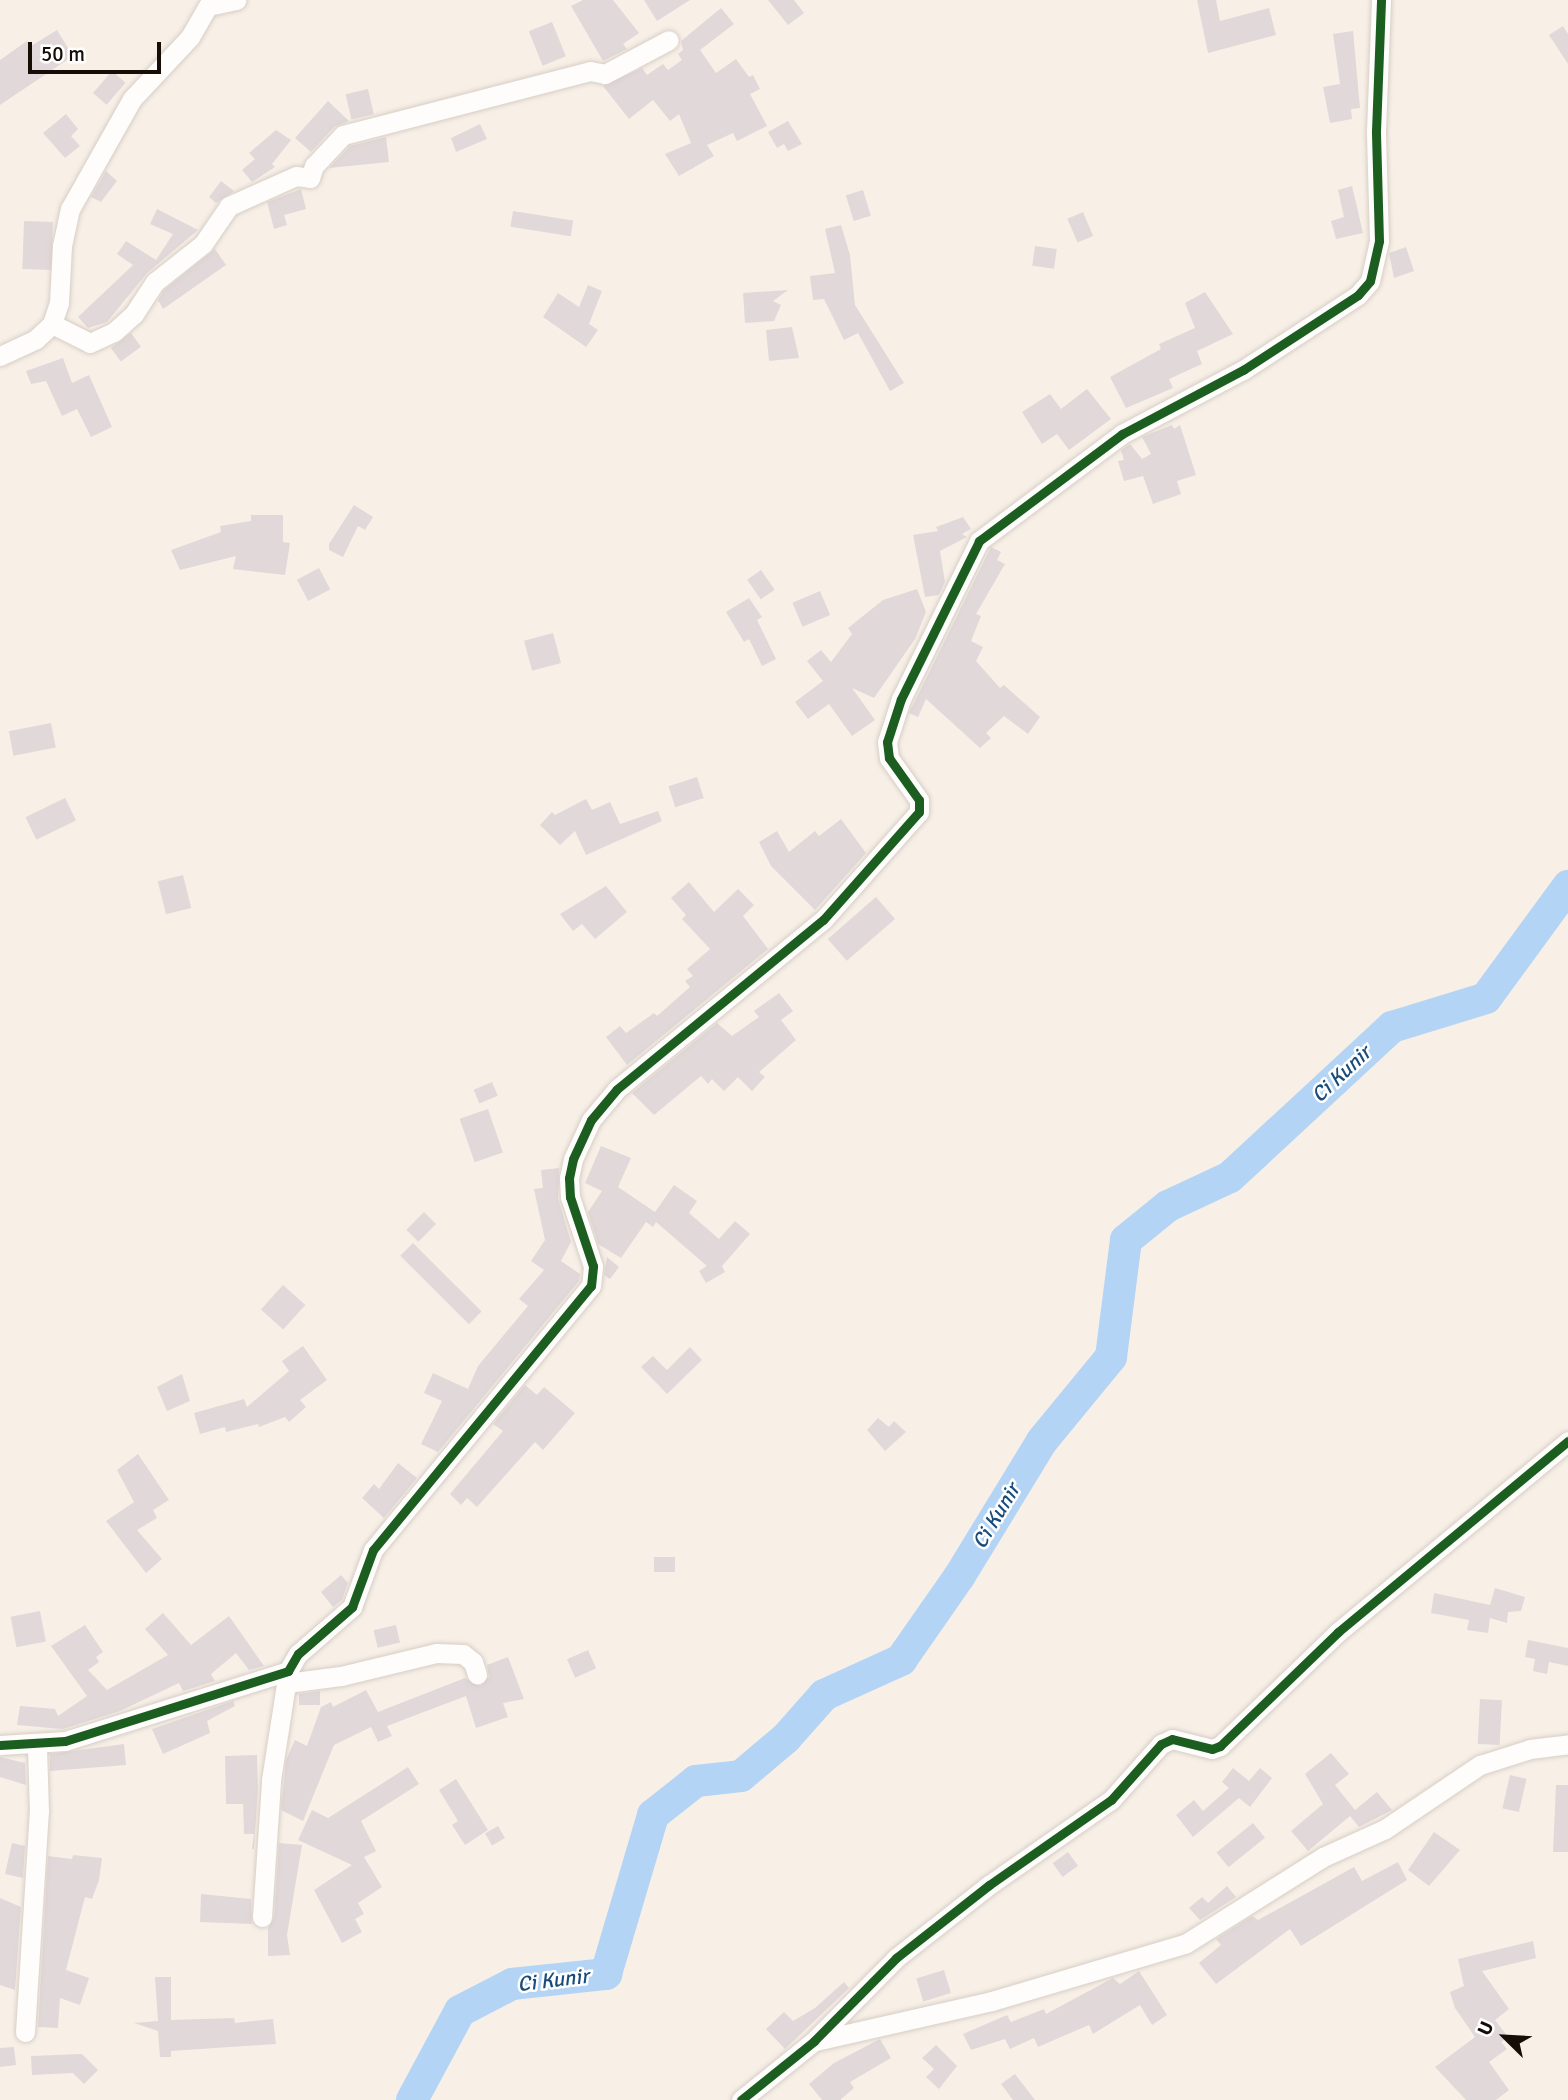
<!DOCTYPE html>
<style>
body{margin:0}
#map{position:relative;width:1568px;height:2100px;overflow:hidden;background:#f8f0e7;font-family:Signika,sans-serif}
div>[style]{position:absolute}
.river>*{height:32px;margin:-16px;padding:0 16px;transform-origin:16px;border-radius:16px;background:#b4d4f6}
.building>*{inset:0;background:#e1d8d9;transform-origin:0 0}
.roads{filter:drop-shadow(0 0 2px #d6cec6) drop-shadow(0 0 2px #d6cec6)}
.minor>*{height:19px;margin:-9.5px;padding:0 9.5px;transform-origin:9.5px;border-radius:9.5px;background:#fefdfb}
.cycleway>*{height:9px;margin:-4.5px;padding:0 4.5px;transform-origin:4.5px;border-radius:4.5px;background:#1b5e20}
span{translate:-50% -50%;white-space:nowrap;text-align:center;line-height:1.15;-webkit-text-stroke:5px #fff;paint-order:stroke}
.water-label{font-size:21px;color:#194b7b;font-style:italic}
.north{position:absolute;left:1470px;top:2002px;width:70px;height:70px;-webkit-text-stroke:5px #fff;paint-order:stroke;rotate:294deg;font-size:19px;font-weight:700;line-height:28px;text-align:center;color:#160e06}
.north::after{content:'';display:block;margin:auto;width:24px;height:32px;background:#160e06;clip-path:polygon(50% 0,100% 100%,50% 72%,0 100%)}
.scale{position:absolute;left:28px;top:42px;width:133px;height:32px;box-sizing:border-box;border:4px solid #160e06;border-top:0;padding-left:9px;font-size:21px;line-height:24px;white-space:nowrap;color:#160e06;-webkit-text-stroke:5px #fff;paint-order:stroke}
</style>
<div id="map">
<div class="river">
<i style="left:412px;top:2100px;width:101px;rotate:-61.7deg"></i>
<i style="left:460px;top:2011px;width:59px;rotate:-27.4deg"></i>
<i style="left:512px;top:1984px;width:95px;rotate:-6.1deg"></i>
<i style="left:606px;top:1974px;width:166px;rotate:-73.5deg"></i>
<i style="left:653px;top:1815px;width:55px;rotate:-38.3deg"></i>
<i style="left:696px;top:1781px;width:45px;rotate:-6.3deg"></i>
<i style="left:741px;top:1776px;width:59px;rotate:-40.2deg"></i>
<i style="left:786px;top:1738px;width:57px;rotate:-48.5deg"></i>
<i style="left:824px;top:1695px;width:85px;rotate:-24.4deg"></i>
<i style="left:901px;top:1660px;width:101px;rotate:-55.1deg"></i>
<i style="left:959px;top:1577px;width:159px;rotate:-58.6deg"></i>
<i style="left:1042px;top:1441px;width:109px;rotate:-50.6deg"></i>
<i style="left:1111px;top:1357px;width:118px;rotate:-82.7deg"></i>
<i style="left:1126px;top:1240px;width:54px;rotate:-39deg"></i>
<i style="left:1168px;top:1206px;width:68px;rotate:-25.1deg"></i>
<i style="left:1230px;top:1177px;width:221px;rotate:-42.8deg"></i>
<i style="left:1392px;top:1027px;width:98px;rotate:-17.1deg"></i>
<i style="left:1486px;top:998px;width:139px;rotate:-53.8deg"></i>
</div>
<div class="building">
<i style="clip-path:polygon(583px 0,613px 0,639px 33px,623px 44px,627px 49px,603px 61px,571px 6px)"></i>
<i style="clip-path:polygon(644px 0,690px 0,657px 21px)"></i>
<i style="clip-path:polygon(768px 0,794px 0,804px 13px,788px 25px)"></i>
<i style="clip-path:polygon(1197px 0,1216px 0,1220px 21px,1269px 8px,1276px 35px,1208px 53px)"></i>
<i style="clip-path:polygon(721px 8px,734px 24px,700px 50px,716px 73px,736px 59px,749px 77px,753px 75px,760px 89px,750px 94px,767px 126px,737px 141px,733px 133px,707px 145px,714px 156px,679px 176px,665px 154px,691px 143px,679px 114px,670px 121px,653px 100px,629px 119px,603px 86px,642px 68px,647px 75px,663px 64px,668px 70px,682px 60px,678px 54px,683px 50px,681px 41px)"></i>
<i style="left:552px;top:22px;width:37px;height:25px;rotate:68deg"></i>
<i style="clip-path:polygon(1563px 26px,1568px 34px,1568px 64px,1549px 35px)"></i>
<i style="clip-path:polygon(57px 30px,73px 56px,0 105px,0 60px,27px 41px,31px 46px)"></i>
<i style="clip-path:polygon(1353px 31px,1360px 108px,1351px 109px,1352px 119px,1330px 123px,1323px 87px,1340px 84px,1333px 34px)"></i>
<i style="left:112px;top:71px;width:18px;height:29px;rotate:41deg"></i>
<i style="left:368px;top:89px;width:26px;height:23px;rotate:77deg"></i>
<i style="clip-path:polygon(328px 101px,349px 121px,334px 127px,311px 152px,295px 138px)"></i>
<i style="clip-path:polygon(66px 114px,78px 129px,71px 136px,80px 146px,65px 158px,43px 133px)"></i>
<i style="clip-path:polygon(788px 121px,802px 144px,788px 151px,784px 144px,777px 148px,768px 132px)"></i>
<i style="clip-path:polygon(480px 124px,487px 139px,456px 152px,451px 138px)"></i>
<i style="clip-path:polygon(276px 130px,291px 140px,272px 164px,275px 167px,252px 182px,242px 170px,255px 159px,249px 153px)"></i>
<i style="clip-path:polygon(386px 137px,389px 162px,329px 168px,350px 146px)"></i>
<i style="clip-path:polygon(106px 171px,117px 181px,101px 202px,91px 197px)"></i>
<i style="clip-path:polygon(221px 181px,234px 191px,216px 203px,209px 197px)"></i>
<i style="clip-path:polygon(1352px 186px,1363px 233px,1336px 239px,1331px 221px,1344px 217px,1338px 190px)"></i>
<i style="clip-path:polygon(301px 189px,306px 209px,284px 215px,287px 225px,274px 229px,267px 202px)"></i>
<i style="left:863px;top:190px;width:27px;height:18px;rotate:73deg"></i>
<i style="clip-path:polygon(157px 209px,198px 230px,147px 273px,107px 322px,88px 328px,78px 317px,133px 265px,117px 254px,126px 241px,156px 260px,173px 234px,150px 224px)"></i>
<i style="left:513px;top:211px;width:61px;height:16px;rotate:9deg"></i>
<i style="left:1083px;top:212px;width:26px;height:17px;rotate:67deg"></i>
<i style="left:24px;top:221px;width:29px;height:48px;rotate:2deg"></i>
<i style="clip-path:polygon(841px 225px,850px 255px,855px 305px,904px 383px,890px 391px,858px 333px,844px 340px,824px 299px,813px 300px,810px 276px,835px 273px,825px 229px)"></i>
<i style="left:1035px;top:246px;width:22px;height:20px;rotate:8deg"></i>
<i style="clip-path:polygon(1406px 247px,1414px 271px,1394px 278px,1389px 253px)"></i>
<i style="clip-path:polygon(215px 249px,226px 265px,163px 309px,158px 300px,164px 290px)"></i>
<i style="clip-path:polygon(588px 285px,602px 291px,589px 324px,598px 330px,586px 347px,543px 317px,558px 293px,579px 307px)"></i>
<i style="clip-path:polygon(788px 290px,773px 301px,781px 305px,774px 321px,745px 323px,743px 293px)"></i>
<i style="clip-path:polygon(1205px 292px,1233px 334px,1197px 351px,1202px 364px,1169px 379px,1173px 388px,1126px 408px,1110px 377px,1161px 349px,1159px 344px,1195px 328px,1185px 303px)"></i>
<i style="clip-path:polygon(792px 327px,799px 358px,769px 361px,766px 330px)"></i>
<i style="left:131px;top:333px;width:17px;height:25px;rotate:54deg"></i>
<i style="clip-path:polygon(63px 358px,72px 383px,89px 375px,112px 427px,91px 437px,77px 409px,62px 416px,46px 381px,31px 384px,26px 371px)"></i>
<i style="clip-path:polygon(1087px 389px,1111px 419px,1069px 450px,1057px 434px,1042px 444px,1022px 412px,1050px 394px,1061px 409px)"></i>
<i style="clip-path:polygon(1172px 425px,1174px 429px,1180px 425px,1196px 475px,1177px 481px,1181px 494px,1153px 504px,1143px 476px,1124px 481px,1118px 461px,1124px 460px,1121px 450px,1130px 444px,1142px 459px,1151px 454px,1142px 437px)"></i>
<i style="clip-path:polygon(354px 505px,373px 517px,365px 530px,358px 526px,343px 557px,329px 550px,329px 544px)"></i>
<i style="clip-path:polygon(251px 515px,283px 515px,283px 542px,290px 543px,285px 575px,233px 569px,236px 556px,180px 570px,171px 550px,221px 532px,220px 526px,251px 521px)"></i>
<i style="clip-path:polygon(963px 517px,971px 529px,962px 534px,967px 537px,940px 551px,945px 582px,939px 595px,925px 597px,913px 535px,938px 531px,936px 527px)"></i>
<i style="clip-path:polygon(991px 547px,1001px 552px,997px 560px,1005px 564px,976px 614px,981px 616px,971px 641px,983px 647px,976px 661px,1000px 688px,1004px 685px,1040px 717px,1028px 734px,1004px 716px,986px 733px,991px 738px,980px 748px,926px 699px,918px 717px,909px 713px)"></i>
<i style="left:319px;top:568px;width:24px;height:25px;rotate:62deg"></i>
<i style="left:761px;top:570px;width:24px;height:17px;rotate:55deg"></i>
<i style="clip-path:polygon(917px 589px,926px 612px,915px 639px,874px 698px,852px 688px,875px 720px,852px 736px,829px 704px,808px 719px,795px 702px,823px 681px,807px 661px,821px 650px,831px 662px,852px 634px,848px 628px,883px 600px)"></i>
<i style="left:820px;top:591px;width:26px;height:30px;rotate:67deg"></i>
<i style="clip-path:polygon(749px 598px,762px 617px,757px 620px,776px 659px,762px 666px,749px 639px,744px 642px,726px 612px)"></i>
<i style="left:553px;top:633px;width:31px;height:30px;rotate:75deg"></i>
<i style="left:51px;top:723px;width:25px;height:43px;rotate:79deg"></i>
<i style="left:697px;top:777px;width:22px;height:30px;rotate:72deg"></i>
<i style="left:65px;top:798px;width:25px;height:44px;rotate:64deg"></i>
<i style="clip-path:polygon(586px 799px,592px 810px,610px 802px,620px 824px,658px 811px,662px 821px,586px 855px,575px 831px,560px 845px,540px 825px,552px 812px,555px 815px)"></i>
<i style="clip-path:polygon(841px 819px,866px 853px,815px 910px,771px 866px,759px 842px,777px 831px,789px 852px,815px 831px,819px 836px)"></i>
<i style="left:183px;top:875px;width:34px;height:26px;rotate:76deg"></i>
<i style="clip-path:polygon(689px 882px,714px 912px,738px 889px,754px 905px,743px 916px,768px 949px,627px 1065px,606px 1037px,620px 1026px,626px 1033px,654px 1013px,657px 1016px,690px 987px,685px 981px,693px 976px,687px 969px,710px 949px,682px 919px,686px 915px,671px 898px)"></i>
<i style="clip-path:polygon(606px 886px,627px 912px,595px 939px,582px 924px,573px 931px,560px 914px)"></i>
<i style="left:876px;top:897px;width:29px;height:64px;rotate:49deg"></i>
<i style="clip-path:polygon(779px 993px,793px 1011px,781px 1020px,796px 1040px,759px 1072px,765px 1077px,752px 1091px,738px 1077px,724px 1091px,712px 1079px,708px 1084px,701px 1076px,654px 1115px,632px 1093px,717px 1023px,732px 1036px,759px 1017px,754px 1011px)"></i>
<i style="left:492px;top:1082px;width:15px;height:20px;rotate:67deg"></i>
<i style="left:488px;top:1109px;width:46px;height:30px;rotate:71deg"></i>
<i style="clip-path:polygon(601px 1146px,631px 1158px,618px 1187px,655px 1212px,674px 1185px,697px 1201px,689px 1213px,719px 1239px,735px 1221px,750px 1234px,722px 1266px,725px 1272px,706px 1283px,699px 1271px,707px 1266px,656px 1222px,653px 1227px,646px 1222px,621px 1258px,598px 1244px,588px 1212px,602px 1191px,585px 1183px)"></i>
<i style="clip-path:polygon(559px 1168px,558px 1198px,571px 1242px,561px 1261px,580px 1274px,579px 1281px,438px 1452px,421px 1444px,442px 1401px,424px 1393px,433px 1373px,468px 1389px,478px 1366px,528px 1306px,519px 1299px,544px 1270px,531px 1261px,545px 1240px,534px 1189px,543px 1188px,541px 1170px)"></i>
<i style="left:424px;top:1212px;width:17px;height:25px;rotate:45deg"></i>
<i style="left:413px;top:1243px;width:97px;height:18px;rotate:45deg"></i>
<i style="clip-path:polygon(607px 1257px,619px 1267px,610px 1279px,604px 1275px)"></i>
<i style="left:283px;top:1285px;width:30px;height:33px;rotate:42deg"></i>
<i style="clip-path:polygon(303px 1346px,327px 1380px,300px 1400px,306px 1407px,289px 1422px,285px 1417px,259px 1427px,258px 1424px,226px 1432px,225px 1427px,200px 1434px,194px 1413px,244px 1399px,247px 1407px,289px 1371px,282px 1361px)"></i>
<i style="clip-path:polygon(690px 1347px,702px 1360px,667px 1394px,641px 1367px,653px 1356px,667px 1370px)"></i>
<i style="clip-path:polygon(182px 1374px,190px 1401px,167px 1411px,157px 1387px)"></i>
<i style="clip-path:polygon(525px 1385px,537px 1395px,544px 1387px,575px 1413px,543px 1450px,535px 1442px,477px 1507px,467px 1498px,461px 1505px,450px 1494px,503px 1431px,493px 1424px)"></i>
<i style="clip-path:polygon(878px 1418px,889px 1427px,894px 1421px,906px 1432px,885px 1451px,867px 1430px)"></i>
<i style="clip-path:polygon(138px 1454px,169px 1500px,153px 1510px,157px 1518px,137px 1530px,162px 1559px,146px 1573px,106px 1521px,134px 1502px,117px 1470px)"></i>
<i style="clip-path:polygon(398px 1463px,417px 1478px,384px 1518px,362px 1498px,374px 1484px,379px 1489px)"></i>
<i style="left:675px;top:1557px;width:15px;height:21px;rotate:90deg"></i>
<i style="clip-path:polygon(341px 1575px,348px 1583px,342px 1600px,333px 1607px,321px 1592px)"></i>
<i style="clip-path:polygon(1495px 1588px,1525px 1597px,1521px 1611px,1508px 1612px,1507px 1623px,1490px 1618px,1488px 1633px,1467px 1630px,1469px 1620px,1431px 1613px,1434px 1593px,1490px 1605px)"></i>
<i style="left:40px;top:1611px;width:31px;height:30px;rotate:79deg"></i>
<i style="clip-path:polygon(163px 1613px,191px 1645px,229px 1616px,264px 1666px,249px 1670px,236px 1653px,211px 1674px,215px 1681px,183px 1691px,179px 1683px,120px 1711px,63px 1729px,17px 1725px,20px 1706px,55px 1709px,58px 1716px,87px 1696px,51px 1646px,85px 1625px,103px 1652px,96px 1657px,99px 1662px,88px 1670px,107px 1690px,168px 1655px,145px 1629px)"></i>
<i style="left:396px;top:1625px;width:18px;height:23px;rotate:77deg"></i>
<i style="clip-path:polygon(1528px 1640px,1568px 1648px,1568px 1666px,1549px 1662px,1547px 1674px,1533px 1671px,1535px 1659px,1525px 1657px)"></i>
<i style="left:588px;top:1650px;width:20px;height:23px;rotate:66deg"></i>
<i style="clip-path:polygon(508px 1657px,524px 1699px,503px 1703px,508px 1717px,476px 1728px,466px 1696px,387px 1726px,392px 1736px,378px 1742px,371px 1727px,334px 1745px,303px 1821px,281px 1810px,286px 1760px,295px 1740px,307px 1746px,321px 1707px,331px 1702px,333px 1707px,366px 1690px,378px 1712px,465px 1678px,480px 1686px,489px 1677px,487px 1665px)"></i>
<i style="clip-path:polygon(320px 1691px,320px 1705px,299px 1705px,299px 1694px)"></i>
<i style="left:1480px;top:1699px;width:22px;height:45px;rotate:3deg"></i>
<i style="clip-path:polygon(233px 1701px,235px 1706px,207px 1721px,210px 1733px,163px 1754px,152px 1729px)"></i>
<i style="clip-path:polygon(124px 1744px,126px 1765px,50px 1771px,50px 1754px)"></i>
<i style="clip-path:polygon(1331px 1753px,1349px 1774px,1335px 1785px,1355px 1810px,1377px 1792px,1392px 1810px,1359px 1827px,1350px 1816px,1308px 1851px,1291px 1831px,1323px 1804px,1305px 1774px)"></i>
<i style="clip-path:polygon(257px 1755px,258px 1789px,254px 1849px,252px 1849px,254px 1834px,244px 1834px,243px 1804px,226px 1804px,225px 1756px)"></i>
<i style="clip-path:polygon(0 1757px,25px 1763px,26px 1785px,0 1777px)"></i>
<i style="clip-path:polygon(408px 1767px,419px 1784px,361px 1821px,376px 1851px,364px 1857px,382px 1887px,358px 1903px,364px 1914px,355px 1919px,362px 1932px,342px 1943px,314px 1890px,352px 1865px,298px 1840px,312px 1810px,328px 1818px)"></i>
<i style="clip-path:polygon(1233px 1768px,1249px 1781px,1260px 1768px,1272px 1778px,1250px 1807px,1239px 1798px,1193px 1837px,1176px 1815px,1194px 1800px,1203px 1811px,1229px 1788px,1222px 1782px)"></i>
<i style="left:1510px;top:1775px;width:17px;height:34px;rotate:13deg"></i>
<i style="clip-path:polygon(456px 1779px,488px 1830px,465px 1845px,452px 1825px,458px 1821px,439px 1790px)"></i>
<i style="clip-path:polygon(1556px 1785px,1568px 1785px,1568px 1852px,1553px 1852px)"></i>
<i style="left:1253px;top:1823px;width:19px;height:47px;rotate:51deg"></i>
<i style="left:498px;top:1826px;width:14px;height:15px;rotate:60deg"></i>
<i style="clip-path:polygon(1434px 1832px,1460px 1850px,1429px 1886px,1408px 1870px)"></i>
<i style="clip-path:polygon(12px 1843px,25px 1846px,23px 1878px,5px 1874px)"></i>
<i style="clip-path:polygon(279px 1843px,302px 1845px,287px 1935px,290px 1955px,268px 1956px,268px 1928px,274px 1918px)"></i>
<i style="left:1068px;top:1852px;width:17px;height:19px;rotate:54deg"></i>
<i style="clip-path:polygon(73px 1855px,102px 1858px,99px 1880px,92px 1899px,85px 1897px,66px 1970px,89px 1978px,80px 2005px,60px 1998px,58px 2028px,38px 2027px,48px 1856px,72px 1859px)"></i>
<i style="clip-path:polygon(1398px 1862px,1407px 1880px,1301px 1946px,1290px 1929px,1216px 1984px,1199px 1963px,1221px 1945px,1216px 1939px,1252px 1916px,1258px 1920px,1354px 1867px,1362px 1881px)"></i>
<i style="clip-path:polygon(1227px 1886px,1236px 1897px,1200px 1920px,1189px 1908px,1202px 1897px,1208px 1903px)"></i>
<i style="clip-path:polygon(201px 1894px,251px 1899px,252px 1924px,200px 1922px)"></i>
<i style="clip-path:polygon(0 1898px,21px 1907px,15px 1990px,0 1985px)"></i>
<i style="clip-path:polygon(1533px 1941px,1536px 1958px,1482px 1971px,1509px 2009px,1495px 2020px,1508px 2037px,1501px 2042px,1507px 2049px,1489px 2062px,1509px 2090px,1496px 2100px,1466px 2100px,1435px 2067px,1475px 2037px,1455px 2008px,1450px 1992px,1464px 1986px,1458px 1959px)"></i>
<i style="left:944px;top:1970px;width:24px;height:29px;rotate:73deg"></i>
<i style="clip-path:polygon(1139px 1971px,1167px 2015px,1152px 2025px,1140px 2005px,1093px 2034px,1089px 2025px,1038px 2047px,1034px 2038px,1010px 2049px,1005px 2039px,971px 2050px,963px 2034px,1007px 2015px,1011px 2022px,1044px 2009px,1046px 2014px,1113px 1978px,1120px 1984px)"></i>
<i style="clip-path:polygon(155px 1977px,171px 1977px,171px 2020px,234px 2018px,235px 2023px,273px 2019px,276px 2044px,171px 2051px,171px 2057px,160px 2057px,158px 2031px,134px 2023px,158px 2021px)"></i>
<i style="clip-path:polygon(844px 1982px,849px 1988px,785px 2049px,766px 2029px,784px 2012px,793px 2021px,815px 2008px)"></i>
<i style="clip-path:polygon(880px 2039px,891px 2058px,850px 2082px,854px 2088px,840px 2100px,822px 2100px,809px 2084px,834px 2063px)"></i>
<i style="clip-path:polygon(936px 2045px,957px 2066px,939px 2089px,926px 2077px,934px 2069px,922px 2058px)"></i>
<i style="clip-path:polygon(14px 2047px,16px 2065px,0 2067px,0 2048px)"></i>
<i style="clip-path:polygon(82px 2054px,98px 2070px,84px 2084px,73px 2073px,32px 2075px,31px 2056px)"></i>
<i style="clip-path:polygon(1015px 2074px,1035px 2100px,1013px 2100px,1001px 2084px)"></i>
</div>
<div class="roads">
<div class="minor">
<i style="left:52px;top:324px;width:42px;rotate:26.6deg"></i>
<i style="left:90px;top:343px;width:26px;rotate:-25deg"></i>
<i style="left:114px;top:332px;width:27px;rotate:-42deg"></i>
<i style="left:134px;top:314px;width:38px;rotate:-57deg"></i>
<i style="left:155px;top:282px;width:61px;rotate:-38.4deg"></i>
<i style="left:203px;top:244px;width:46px;rotate:-55.6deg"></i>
<i style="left:229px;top:206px;width:73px;rotate:-24.1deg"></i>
<i style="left:296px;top:176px;width:14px;rotate:8deg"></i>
<i style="left:310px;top:178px;width:13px;rotate:-72deg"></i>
<i style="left:314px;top:166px;width:42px;rotate:-46.9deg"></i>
<i style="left:343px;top:135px;width:255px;rotate:-14.5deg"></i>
<i style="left:590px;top:71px;width:15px;rotate:11deg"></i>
<i style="left:605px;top:74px;width:72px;rotate:-28deg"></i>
<i style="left:0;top:356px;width:40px;rotate:-25deg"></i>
<i style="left:36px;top:339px;width:22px;rotate:-43deg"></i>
<i style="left:52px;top:324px;width:22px;rotate:-72deg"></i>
<i style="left:59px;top:303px;width:57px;rotate:-87deg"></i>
<i style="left:62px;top:246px;width:38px;rotate:-78deg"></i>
<i style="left:70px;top:209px;width:126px;rotate:-60.6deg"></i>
<i style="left:132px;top:99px;width:85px;rotate:-46.9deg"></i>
<i style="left:190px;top:37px;width:36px;rotate:-60deg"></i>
<i style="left:208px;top:6px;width:29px;rotate:-12deg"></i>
<i style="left:287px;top:1683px;width:54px;rotate:-7.4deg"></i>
<i style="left:341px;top:1676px;width:98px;rotate:-13.6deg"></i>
<i style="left:436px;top:1653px;width:27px;rotate:2deg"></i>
<i style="left:463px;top:1654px;width:13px;rotate:39deg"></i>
<i style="left:473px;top:1662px;width:13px;rotate:72deg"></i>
<i style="left:0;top:1745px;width:65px;rotate:-3.5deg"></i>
<i style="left:65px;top:1741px;width:234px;rotate:-17.4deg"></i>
<i style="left:288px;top:1671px;width:20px;rotate:-60deg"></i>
<i style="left:298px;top:1654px;width:72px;rotate:-41deg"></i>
<i style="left:352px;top:1607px;width:61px;rotate:-69.8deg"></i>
<i style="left:373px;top:1550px;width:342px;rotate:-50.5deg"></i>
<i style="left:591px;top:1286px;width:20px;rotate:-84deg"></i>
<i style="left:593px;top:1266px;width:73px;rotate:-108.4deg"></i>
<i style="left:570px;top:1197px;width:19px;rotate:-93deg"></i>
<i style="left:569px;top:1178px;width:19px;rotate:-78deg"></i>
<i style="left:573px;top:1159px;width:43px;rotate:-65.2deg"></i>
<i style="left:591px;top:1120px;width:40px;rotate:-50deg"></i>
<i style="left:617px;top:1089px;width:266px;rotate:-39.4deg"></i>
<i style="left:823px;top:920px;width:144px;rotate:-48.4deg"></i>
<i style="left:919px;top:812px;width:12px;rotate:-90deg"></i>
<i style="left:919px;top:800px;width:52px;rotate:-125.5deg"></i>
<i style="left:889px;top:758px;width:16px;rotate:-97deg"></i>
<i style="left:887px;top:742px;width:45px;rotate:-72deg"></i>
<i style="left:901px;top:699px;width:176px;rotate:-63.7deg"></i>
<i style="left:979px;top:541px;width:179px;rotate:-36.8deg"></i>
<i style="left:1122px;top:434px;width:137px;rotate:-27.9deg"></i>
<i style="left:1243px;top:370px;width:137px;rotate:-33.1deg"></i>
<i style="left:1358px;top:295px;width:18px;rotate:-49deg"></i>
<i style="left:1370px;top:281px;width:41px;rotate:-77.3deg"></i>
<i style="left:1379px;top:241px;width:110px;rotate:-91.6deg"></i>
<i style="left:1376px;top:131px;width:131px;rotate:-87.8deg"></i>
<i style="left:262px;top:1917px;width:137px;rotate:-86.2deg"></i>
<i style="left:271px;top:1780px;width:110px;rotate:-81.1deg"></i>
<i style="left:25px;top:2032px;width:221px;rotate:-86.4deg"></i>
<i style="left:39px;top:1811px;width:65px;rotate:-91.8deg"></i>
<i style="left:816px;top:2041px;width:180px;rotate:-12.8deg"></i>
<i style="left:992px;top:2001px;width:201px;rotate:-16.5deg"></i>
<i style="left:1185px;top:1944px;width:163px;rotate:-32.2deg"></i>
<i style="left:1323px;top:1857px;width:68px;rotate:-24.3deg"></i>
<i style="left:1385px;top:1829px;width:115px;rotate:-34deg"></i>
<i style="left:1480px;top:1765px;width:52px;rotate:-17.7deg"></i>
<i style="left:1530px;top:1749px;width:38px;rotate:-7deg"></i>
<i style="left:741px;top:2100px;width:94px;rotate:-38.9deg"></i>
<i style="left:814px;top:2041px;width:117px;rotate:-45.3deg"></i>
<i style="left:896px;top:1958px;width:118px;rotate:-38.1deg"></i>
<i style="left:989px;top:1885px;width:149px;rotate:-34.9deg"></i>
<i style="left:1111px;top:1800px;width:75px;rotate:-48.2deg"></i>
<i style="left:1161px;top:1744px;width:12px;rotate:-24deg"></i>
<i style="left:1172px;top:1739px;width:41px;rotate:14deg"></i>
<i style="left:1212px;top:1749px;width:9px;rotate:-21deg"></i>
<i style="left:1220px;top:1746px;width:164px;rotate:-44deg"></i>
<i style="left:1338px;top:1632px;width:299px;rotate:-39.7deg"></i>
</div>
</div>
<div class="cycleway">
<i style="left:0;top:1745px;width:65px;rotate:-3.5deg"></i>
<i style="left:65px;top:1741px;width:234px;rotate:-17.4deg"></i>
<i style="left:288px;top:1671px;width:20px;rotate:-60deg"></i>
<i style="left:298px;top:1654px;width:72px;rotate:-41deg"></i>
<i style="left:352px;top:1607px;width:61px;rotate:-69.8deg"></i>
<i style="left:373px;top:1550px;width:342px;rotate:-50.5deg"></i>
<i style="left:591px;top:1286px;width:20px;rotate:-84deg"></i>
<i style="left:593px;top:1266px;width:73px;rotate:-108.4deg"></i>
<i style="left:570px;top:1197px;width:19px;rotate:-93deg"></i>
<i style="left:569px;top:1178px;width:19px;rotate:-78deg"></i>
<i style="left:573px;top:1159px;width:43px;rotate:-65.2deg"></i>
<i style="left:591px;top:1120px;width:40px;rotate:-50deg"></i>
<i style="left:617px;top:1089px;width:266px;rotate:-39.4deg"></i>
<i style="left:823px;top:920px;width:144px;rotate:-48.4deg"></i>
<i style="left:919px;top:812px;width:12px;rotate:-90deg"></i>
<i style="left:919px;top:800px;width:52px;rotate:-125.5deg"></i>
<i style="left:889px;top:758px;width:16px;rotate:-97deg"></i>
<i style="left:887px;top:742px;width:45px;rotate:-72deg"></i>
<i style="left:901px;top:699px;width:176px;rotate:-63.7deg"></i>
<i style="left:979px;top:541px;width:179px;rotate:-36.8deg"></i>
<i style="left:1122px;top:434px;width:137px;rotate:-27.9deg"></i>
<i style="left:1243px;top:370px;width:137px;rotate:-33.1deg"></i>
<i style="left:1358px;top:295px;width:18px;rotate:-49deg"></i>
<i style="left:1370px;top:281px;width:41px;rotate:-77.3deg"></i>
<i style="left:1379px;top:241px;width:110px;rotate:-91.6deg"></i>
<i style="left:1376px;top:131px;width:131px;rotate:-87.8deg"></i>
<i style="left:741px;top:2100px;width:94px;rotate:-38.9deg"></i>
<i style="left:814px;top:2041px;width:117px;rotate:-45.3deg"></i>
<i style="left:896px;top:1958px;width:118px;rotate:-38.1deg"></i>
<i style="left:989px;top:1885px;width:149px;rotate:-34.9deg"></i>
<i style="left:1111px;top:1800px;width:75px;rotate:-48.2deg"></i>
<i style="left:1161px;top:1744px;width:12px;rotate:-24deg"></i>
<i style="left:1172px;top:1739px;width:41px;rotate:14deg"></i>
<i style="left:1212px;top:1749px;width:9px;rotate:-21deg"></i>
<i style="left:1220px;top:1746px;width:164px;rotate:-44deg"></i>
<i style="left:1338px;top:1632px;width:299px;rotate:-39.7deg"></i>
</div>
<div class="water-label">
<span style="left:1341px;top:1074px;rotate:-43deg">Ci Kunir</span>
<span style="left:996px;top:1516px;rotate:-59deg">Ci Kunir</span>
<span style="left:553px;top:1980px;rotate:-7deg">Ci Kunir</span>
</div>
<div class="north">U</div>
<div class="scale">50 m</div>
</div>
